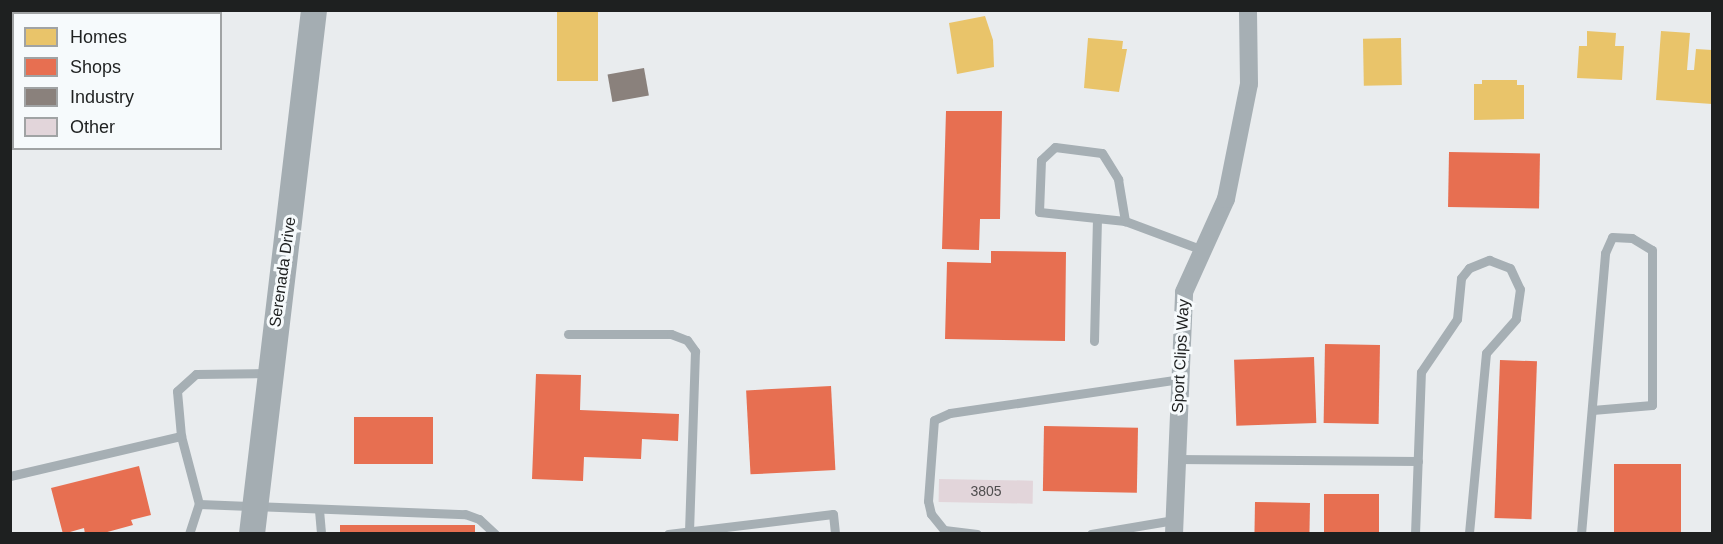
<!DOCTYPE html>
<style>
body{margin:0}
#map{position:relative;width:1723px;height:544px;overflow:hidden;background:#e9ecee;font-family:Arial,sans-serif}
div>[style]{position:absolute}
.homes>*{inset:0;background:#e9c46a;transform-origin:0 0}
.shops>*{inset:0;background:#e76f51;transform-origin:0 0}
.industry>*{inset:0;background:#8a817c;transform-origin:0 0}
.building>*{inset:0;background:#e2d5da;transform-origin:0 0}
.lane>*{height:9px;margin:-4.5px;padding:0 4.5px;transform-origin:4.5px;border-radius:4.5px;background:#a6afb4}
.street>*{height:18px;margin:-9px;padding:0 9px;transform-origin:9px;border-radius:9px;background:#a6afb4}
.secondary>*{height:26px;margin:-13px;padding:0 13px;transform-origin:13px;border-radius:13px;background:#a4adb2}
span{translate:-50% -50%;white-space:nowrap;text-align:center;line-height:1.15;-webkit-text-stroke:6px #f6fafc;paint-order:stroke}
.number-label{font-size:14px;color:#4f4d4e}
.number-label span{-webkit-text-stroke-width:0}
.street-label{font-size:16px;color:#1e2020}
.frame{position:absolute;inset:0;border:12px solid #1e2020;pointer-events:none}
.legend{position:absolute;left:12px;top:12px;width:210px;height:138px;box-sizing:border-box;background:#f6fafc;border:2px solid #a0a3a4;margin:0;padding:8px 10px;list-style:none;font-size:18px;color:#1e2020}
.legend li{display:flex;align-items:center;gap:12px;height:30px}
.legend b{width:30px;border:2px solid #a0a3a4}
</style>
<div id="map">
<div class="homes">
<i style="left:557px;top:10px;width:41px;height:71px"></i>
<i style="clip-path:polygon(985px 16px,993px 40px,994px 67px,957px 74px,949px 23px)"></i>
<i style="clip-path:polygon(1587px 31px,1616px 33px,1615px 46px,1624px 46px,1622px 80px,1577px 78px,1579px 46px,1587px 46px)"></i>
<i style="clip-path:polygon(1661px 31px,1690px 33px,1687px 70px,1694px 70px,1696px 49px,1712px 50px,1712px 104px,1656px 100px)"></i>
<i style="clip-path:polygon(1088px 38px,1123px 41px,1122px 49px,1127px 49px,1119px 92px,1084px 88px)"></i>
<i style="left:1401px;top:38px;width:47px;height:38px;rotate:89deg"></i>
<i style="clip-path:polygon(1482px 80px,1517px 80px,1517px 85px,1524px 85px,1524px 119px,1474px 120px,1474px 84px,1482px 84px)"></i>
</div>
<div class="shops">
<i style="clip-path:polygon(946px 111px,1002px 111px,1000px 219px,980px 219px,979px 250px,942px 249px)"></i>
<i style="left:1449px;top:152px;width:91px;height:55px;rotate:1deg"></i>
<i style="clip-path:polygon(991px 251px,1066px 252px,1065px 341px,945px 339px,947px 262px,991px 263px)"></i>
<i style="left:1325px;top:344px;width:55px;height:79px;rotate:1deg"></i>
<i style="left:1314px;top:357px;width:66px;height:80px;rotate:88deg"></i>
<i style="left:1500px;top:360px;width:37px;height:158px;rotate:2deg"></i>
<i style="clip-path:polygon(536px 374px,581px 375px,580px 410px,679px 414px,678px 441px,642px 439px,641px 459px,584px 457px,583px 481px,532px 479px)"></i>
<i style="left:831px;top:386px;width:84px;height:85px;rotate:87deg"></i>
<i style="left:354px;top:417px;width:79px;height:47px"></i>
<i style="left:1044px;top:426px;width:94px;height:65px;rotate:1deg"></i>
<i style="left:1614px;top:464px;width:67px;height:70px"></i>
<i style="clip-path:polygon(139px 466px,151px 515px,131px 520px,133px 525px,100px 534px,85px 534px,84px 528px,63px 534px,51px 488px)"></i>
<i style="left:1379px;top:494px;width:40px;height:55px;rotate:90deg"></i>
<i style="left:1255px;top:502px;width:55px;height:32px;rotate:1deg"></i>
<i style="left:475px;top:525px;width:9px;height:135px;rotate:90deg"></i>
</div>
<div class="industry">
<i style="left:644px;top:68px;width:28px;height:37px;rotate:80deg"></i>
</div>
<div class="building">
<i style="left:939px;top:479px;width:94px;height:23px;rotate:1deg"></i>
</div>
<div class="lane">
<i style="left:1125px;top:221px;width:86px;rotate:-174deg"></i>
<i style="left:1039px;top:212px;width:52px;rotate:-87.8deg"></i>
<i style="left:1041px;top:160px;width:19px;rotate:-43deg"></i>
<i style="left:1055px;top:147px;width:47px;rotate:7.3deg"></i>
<i style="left:1102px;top:153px;width:31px;rotate:58deg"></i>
<i style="left:1118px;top:179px;width:43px;rotate:80.5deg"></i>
<i style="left:1125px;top:221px;width:83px;rotate:20.4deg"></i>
<i style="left:568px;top:334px;width:103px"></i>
<i style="left:671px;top:334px;width:17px;rotate:21deg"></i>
<i style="left:687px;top:340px;width:14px;rotate:54deg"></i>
<i style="left:695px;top:351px;width:179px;rotate:91.9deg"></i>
<i style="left:1094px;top:341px;width:123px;rotate:-88.6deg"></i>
<i style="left:181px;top:436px;width:70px;rotate:75.2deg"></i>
<i style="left:1175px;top:459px;width:243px;rotate:0.5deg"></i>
<i style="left:10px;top:476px;width:176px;rotate:-13.2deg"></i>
<i style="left:181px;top:436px;width:45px;rotate:-95.1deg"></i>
<i style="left:177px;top:391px;width:25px;rotate:-42deg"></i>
<i style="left:196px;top:374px;width:72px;rotate:-0.8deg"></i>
<i style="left:319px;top:510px;width:24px;rotate:85deg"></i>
<i style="left:189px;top:534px;width:32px;rotate:-72deg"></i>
<i style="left:199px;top:504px;width:266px;rotate:2.2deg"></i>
<i style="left:465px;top:514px;width:15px;rotate:20deg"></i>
<i style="left:479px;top:519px;width:22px;rotate:43deg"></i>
<i style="left:668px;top:534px;width:166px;rotate:-6.9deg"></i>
<i style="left:833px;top:514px;width:20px;rotate:84deg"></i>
<i style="left:977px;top:534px;width:33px;rotate:-173deg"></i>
<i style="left:944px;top:530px;width:21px;rotate:-129deg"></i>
<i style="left:931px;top:514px;width:13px;rotate:-103deg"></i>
<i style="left:928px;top:501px;width:81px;rotate:-85.8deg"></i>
<i style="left:934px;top:420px;width:17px;rotate:-24deg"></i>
<i style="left:950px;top:413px;width:232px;rotate:-8.4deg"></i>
<i style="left:1091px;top:534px;width:84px;rotate:-9.6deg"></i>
<i style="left:1415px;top:534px;width:162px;rotate:-87.9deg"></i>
<i style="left:1421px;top:372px;width:64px;rotate:-55.8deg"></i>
<i style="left:1457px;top:319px;width:41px;rotate:-84.4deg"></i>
<i style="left:1461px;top:278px;width:13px;rotate:-51deg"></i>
<i style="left:1469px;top:268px;width:22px;rotate:-22deg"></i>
<i style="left:1489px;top:260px;width:22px;rotate:21deg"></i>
<i style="left:1510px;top:268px;width:23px;rotate:65deg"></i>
<i style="left:1520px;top:289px;width:30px;rotate:98deg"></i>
<i style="left:1516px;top:319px;width:45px;rotate:131.4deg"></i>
<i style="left:1486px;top:353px;width:182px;rotate:95.4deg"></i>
<i style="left:1581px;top:534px;width:282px;rotate:-85.1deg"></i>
<i style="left:1605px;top:253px;width:17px;rotate:-66deg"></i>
<i style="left:1612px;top:237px;width:20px;rotate:3deg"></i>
<i style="left:1632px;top:238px;width:23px;rotate:31deg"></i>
<i style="left:1652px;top:250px;width:155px;rotate:90deg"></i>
<i style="left:1652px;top:405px;width:60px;rotate:175.2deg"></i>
</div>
<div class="street">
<i style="left:1174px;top:534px;width:242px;rotate:-87.6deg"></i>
<i style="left:1184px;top:292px;width:102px;rotate:-65.7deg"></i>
<i style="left:1226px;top:199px;width:117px;rotate:-78.7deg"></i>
<i style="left:1249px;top:84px;width:74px;rotate:-90.8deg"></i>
</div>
<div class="secondary">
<i style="left:252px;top:534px;width:528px;rotate:-83.25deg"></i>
</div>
<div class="number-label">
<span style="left:986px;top:491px">3805</span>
</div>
<div class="street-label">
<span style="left:283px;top:272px;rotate:-82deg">Serenada Drive</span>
<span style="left:1181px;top:356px;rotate:-87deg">Sport Clips Way</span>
</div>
<div class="frame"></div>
<ul class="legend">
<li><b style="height:16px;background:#e9c46a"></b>Homes</li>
<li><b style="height:16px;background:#e76f51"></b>Shops</li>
<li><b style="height:16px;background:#8a817c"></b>Industry</li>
<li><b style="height:16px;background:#e2d5da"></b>Other</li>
</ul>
</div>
